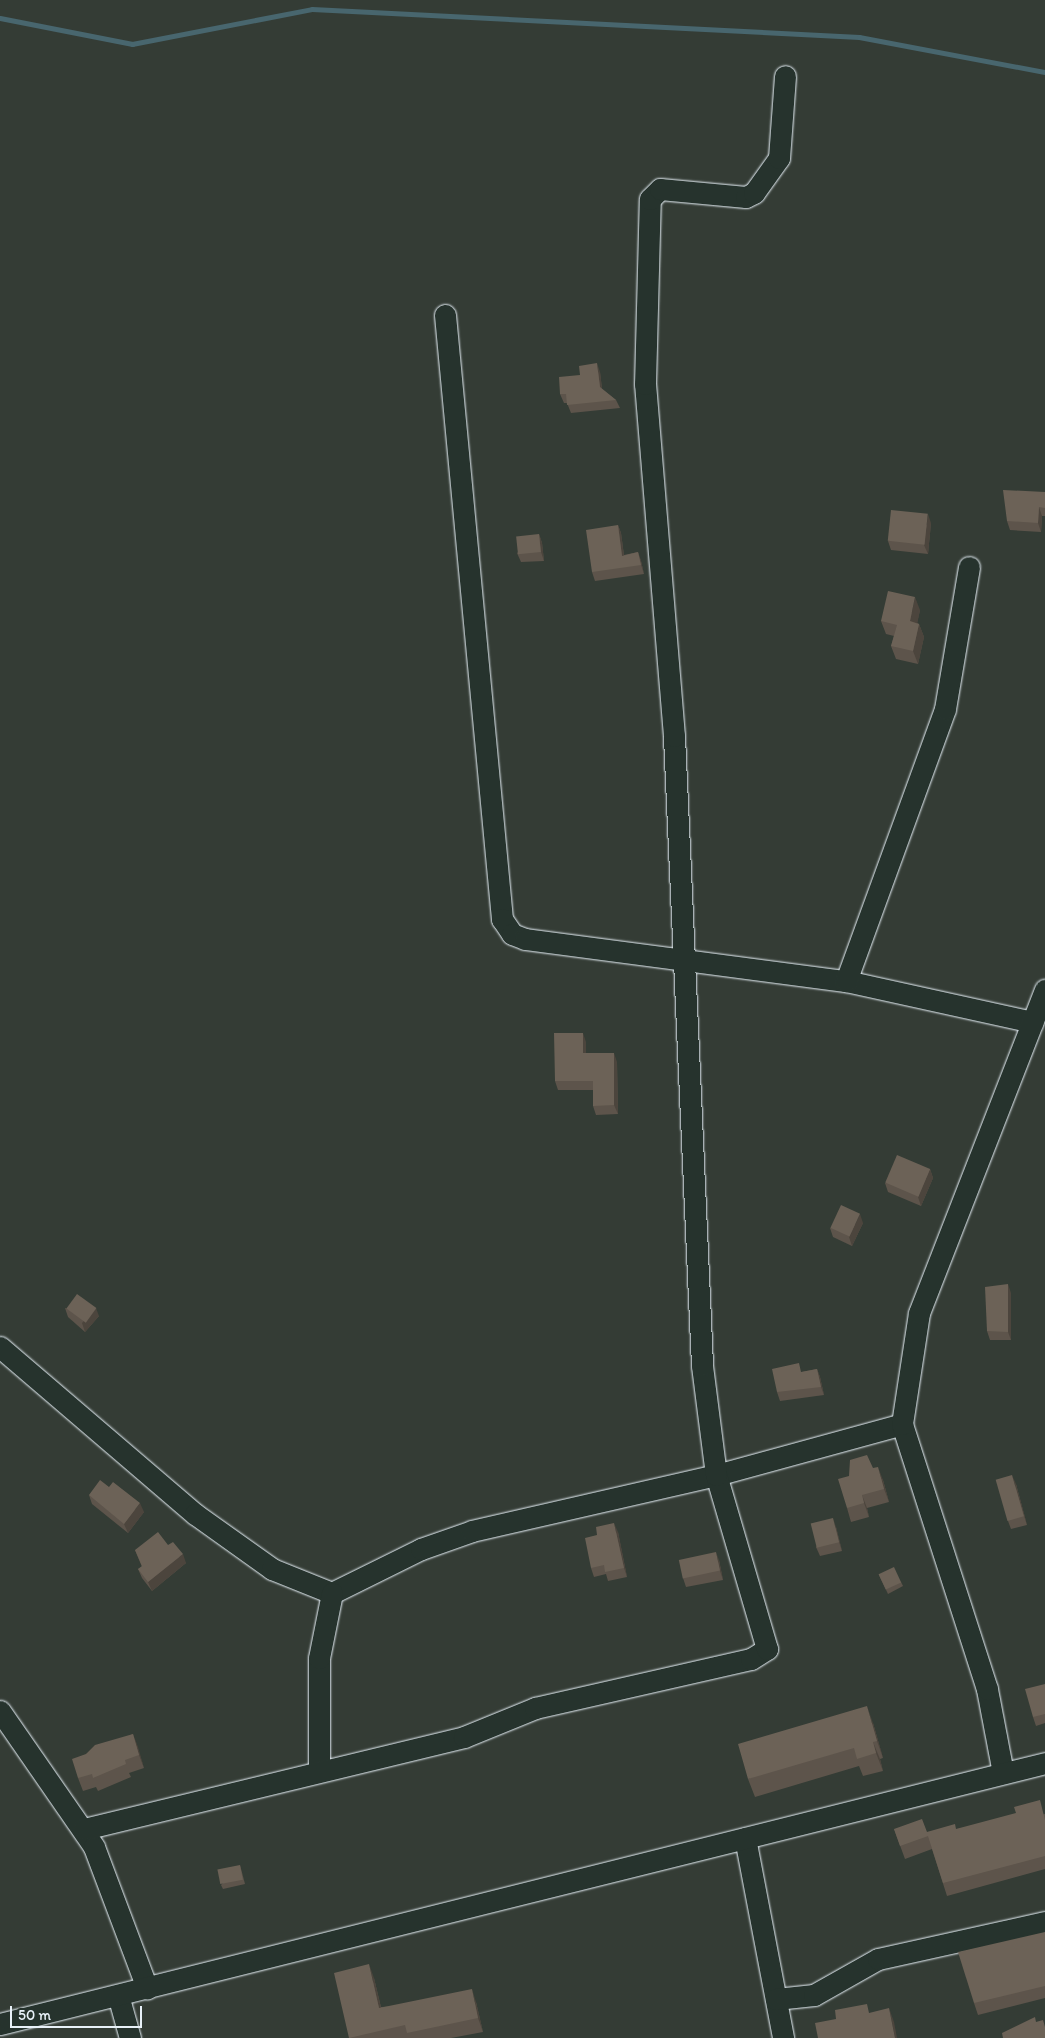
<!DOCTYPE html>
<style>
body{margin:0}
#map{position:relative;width:1045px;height:2038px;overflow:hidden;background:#343c35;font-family:Itim,sans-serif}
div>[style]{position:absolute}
.stream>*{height:5px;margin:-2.5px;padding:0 2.5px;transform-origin:2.5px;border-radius:2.5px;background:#48666e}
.roads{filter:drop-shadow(0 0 1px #e8f1f8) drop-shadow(0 0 1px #e8f1f8)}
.minor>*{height:21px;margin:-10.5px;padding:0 10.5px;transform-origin:10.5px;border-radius:10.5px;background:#26332d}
.wall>*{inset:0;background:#5d544b}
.shaded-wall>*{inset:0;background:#4c453d}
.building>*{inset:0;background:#6c6257;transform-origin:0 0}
span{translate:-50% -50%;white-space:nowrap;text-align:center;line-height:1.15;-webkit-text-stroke:4px #26332d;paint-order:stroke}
.scale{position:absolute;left:10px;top:2006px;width:132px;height:22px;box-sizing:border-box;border:2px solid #e8f1f8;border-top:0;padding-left:6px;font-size:15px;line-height:18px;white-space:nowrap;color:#e8f1f8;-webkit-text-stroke:4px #26332d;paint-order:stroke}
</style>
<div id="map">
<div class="stream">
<i style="left:0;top:18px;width:135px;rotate:11.1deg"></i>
<i style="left:132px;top:44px;width:183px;rotate:-11deg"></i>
<i style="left:312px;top:9px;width:548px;rotate:2.93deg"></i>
<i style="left:859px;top:37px;width:189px;rotate:10.7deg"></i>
</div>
<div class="roads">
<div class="minor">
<i style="left:445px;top:315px;width:607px;rotate:84.61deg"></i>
<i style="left:502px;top:919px;width:18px;rotate:56deg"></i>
<i style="left:512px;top:934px;width:14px;rotate:21deg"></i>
<i style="left:525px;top:939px;width:324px;rotate:7.5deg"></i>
<i style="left:846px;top:981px;width:191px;rotate:12.4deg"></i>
<i style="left:846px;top:981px;width:289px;rotate:-70deg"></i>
<i style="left:945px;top:709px;width:144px;rotate:-80.4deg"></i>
<i style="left:0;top:1347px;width:257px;rotate:40.6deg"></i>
<i style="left:195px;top:1514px;width:95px;rotate:35.5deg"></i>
<i style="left:272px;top:1569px;width:65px;rotate:21.8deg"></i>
<i style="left:332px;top:1593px;width:99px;rotate:-26.3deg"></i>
<i style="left:421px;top:1549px;width:54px;rotate:-19.4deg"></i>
<i style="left:472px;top:1531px;width:250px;rotate:-12.9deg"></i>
<i style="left:716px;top:1475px;width:193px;rotate:-15.3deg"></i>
<i style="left:0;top:1711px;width:165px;rotate:55.3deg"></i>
<i style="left:94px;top:1847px;width:151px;rotate:69.4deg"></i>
<i style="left:319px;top:1770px;width:112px;rotate:-90deg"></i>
<i style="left:319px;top:1658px;width:66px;rotate:-78.7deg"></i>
<i style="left:1003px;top:1773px;width:86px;rotate:-100.8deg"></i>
<i style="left:987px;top:1689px;width:278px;rotate:-107.8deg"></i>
<i style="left:902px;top:1424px;width:112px;rotate:-81.3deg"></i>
<i style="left:919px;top:1313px;width:347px;rotate:-68.7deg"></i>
<i style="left:84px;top:1829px;width:391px;rotate:-13.6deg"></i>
<i style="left:464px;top:1737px;width:77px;rotate:-22.2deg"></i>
<i style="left:535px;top:1708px;width:221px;rotate:-12.8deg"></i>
<i style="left:751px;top:1659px;width:19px;rotate:-32deg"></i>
<i style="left:767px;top:1649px;width:181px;rotate:-106.3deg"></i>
<i style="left:716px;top:1475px;width:111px;rotate:-97.3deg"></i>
<i style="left:702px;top:1365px;width:630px;rotate:-92.55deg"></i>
<i style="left:674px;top:736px;width:353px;rotate:-94.7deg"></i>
<i style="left:645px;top:384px;width:185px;rotate:-88.5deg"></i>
<i style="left:650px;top:199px;width:14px;rotate:-45deg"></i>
<i style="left:660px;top:189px;width:86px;rotate:5.3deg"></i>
<i style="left:746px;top:197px;width:9px;rotate:-27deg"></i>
<i style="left:754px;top:193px;width:43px;rotate:-54.5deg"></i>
<i style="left:779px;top:158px;width:82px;rotate:-85.8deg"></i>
<i style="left:745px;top:1838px;width:204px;rotate:79.2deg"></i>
<i style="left:118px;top:1995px;width:45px;rotate:74.4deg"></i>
<i style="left:776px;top:1999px;width:38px;rotate:-6deg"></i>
<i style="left:814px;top:1995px;width:73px;rotate:-29.4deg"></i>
<i style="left:878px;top:1959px;width:171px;rotate:-12.5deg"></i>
<i style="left:0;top:2024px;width:1077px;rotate:-14.02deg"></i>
</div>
</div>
<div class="wall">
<i style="clip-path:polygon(600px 372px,602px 389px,616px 400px,620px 408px,571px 413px,567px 403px,564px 403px,560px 394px,580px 375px)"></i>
<i style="clip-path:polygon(1045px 492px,1045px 516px,1042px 516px,1041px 532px,1010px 530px,1007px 521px)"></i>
<i style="clip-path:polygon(931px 523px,928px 554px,891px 550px,888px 541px)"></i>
<i style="clip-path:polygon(618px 525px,621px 533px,624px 555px,638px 552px,641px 561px,644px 574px,595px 581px,592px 572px)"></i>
<i style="clip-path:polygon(539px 534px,542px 543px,544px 561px,521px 562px,517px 553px)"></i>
<i style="clip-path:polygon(920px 610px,917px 623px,919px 624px,924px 637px,918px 664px,896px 659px,891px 646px,894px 636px,886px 634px,881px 621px)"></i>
<i style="clip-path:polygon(586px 1042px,586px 1053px,617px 1062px,618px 1114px,596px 1115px,593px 1106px,593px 1090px,558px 1090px,555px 1081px)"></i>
<i style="clip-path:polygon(930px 1169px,933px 1178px,921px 1206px,888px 1192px,885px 1183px)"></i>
<i style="clip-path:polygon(863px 1223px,852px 1246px,833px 1237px,830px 1228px)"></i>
<i style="clip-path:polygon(1011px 1293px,1011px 1340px,990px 1340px,987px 1331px)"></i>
<i style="clip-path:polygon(65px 1308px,99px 1316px,85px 1332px,68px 1317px)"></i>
<i style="clip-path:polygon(817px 1369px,820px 1377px,824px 1395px,780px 1401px,777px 1392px,802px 1372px)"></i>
<i style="clip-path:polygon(873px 1468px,883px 1480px,889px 1502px,867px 1508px,869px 1517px,851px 1522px,847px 1508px)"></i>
<i style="clip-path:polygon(1016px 1484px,1027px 1525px,1011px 1529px,1008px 1521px)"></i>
<i style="clip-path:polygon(89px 1495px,144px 1512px,128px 1533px,92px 1504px)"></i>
<i style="clip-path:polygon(836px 1527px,842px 1551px,820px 1556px,816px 1547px)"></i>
<i style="clip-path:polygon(618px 1532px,627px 1577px,608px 1581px,606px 1574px,594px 1577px,591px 1568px,597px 1535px)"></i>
<i style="clip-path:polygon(168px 1545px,186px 1563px,152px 1591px,142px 1578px,138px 1569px,142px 1567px,135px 1550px)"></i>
<i style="clip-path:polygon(719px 1560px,723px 1580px,686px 1587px,683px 1578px)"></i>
<i style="clip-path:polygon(879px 1575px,901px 1582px,903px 1586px,888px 1594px)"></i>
<i style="clip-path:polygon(1045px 1684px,1045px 1723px,1036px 1726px,1033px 1717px)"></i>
<i style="clip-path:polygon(873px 1723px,883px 1758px,880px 1759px,883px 1771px,863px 1776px,859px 1766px,755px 1797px,748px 1779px)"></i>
<i style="clip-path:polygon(133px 1734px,144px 1768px,129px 1773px,131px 1777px,98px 1791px,96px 1787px,83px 1791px,78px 1778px,86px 1754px)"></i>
<i style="clip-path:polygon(1045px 1814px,1045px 1869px,947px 1896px,932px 1849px,905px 1859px,894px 1829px,927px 1832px,957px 1829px)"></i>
<i style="clip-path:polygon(240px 1865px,245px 1884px,223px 1889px,221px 1885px)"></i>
<i style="clip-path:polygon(1045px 1932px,1045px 1998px,978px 2015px,974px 2003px)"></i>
<i style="clip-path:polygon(374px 1978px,381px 2007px,476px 2002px,483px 2032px,451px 2038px,349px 2038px)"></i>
</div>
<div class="shaded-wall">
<i style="clip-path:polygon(597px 363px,600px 372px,603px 396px,600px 387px)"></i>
<i style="clip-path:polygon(1039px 507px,1042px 516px,1041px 532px,1038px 523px)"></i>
<i style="clip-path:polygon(928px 514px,931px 523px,928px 554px,924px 545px)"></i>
<i style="clip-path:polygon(618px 525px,621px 533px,625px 564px,622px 556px)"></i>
<i style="clip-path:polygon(539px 534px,542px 543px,544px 561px,541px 552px)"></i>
<i style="clip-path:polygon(638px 552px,641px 561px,644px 574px,641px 565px)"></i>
<i style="clip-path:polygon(915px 597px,920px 610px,915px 635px,910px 621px)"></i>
<i style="clip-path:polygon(919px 624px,924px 637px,918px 664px,913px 651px)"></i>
<i style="clip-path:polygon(583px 1033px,586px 1042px,586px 1062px,583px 1053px)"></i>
<i style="clip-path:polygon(614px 1053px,617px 1062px,618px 1114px,614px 1105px)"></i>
<i style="clip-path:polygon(930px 1169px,933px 1178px,921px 1206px,918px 1197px)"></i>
<i style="clip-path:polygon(860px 1214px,863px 1223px,852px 1246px,849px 1237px)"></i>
<i style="clip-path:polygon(1008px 1284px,1011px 1293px,1011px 1340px,1008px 1332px)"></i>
<i style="clip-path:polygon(96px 1308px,99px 1316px,85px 1332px,82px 1323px)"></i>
<i style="clip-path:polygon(817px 1369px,820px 1377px,824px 1395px,821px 1387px)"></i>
<i style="clip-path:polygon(878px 1467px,883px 1480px,889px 1502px,884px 1489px)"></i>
<i style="clip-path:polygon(1012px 1475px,1016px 1484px,1027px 1525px,1024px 1516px)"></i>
<i style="clip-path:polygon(862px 1495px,867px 1508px,869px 1517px,864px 1503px)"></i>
<i style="clip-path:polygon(140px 1503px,144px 1512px,128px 1533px,124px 1524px)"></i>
<i style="clip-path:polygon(833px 1518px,836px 1527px,842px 1551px,839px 1542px)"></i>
<i style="clip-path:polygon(614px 1523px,618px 1532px,627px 1577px,624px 1568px)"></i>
<i style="clip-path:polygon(716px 1552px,719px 1560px,723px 1580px,720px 1571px)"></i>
<i style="clip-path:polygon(183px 1554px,186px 1563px,152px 1591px,148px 1582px)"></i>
<i style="clip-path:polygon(867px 1706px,873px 1723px,883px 1758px,877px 1741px)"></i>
<i style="clip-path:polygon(133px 1734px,138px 1747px,144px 1768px,139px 1755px)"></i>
<i style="clip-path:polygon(873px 1742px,880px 1759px,883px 1771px,876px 1753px)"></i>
<i style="clip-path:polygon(369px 1964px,374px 1978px,384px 2021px,379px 2008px)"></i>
<i style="clip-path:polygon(472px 1989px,476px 2002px,483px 2032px,478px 2018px)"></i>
<i style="clip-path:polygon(889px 2008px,894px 2022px,897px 2038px,895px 2038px)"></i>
</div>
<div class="building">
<i style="clip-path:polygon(597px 363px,600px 387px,616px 400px,567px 405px,566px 394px,560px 394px,559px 377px,580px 375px,579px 366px)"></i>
<i style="clip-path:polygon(1003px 490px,1045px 492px,1045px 508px,1039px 507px,1038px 523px,1007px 521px)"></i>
<i style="left:891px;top:510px;width:37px;height:31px;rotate:6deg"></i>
<i style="clip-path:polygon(618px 525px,622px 556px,638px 552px,641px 565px,592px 572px,586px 530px)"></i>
<i style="left:539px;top:534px;width:18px;height:23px;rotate:84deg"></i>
<i style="clip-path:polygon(888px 591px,915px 597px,910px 621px,919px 624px,913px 651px,891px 646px,897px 625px,881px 621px)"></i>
<i style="clip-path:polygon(554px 1033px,583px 1033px,583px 1053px,614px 1053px,614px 1105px,593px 1106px,593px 1081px,555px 1081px)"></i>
<i style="left:897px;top:1155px;width:36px;height:30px;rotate:23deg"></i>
<i style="left:841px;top:1205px;width:21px;height:25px;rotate:25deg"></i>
<i style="clip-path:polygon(1008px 1284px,1008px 1332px,987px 1331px,985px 1287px)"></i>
<i style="left:77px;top:1294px;width:24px;height:18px;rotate:36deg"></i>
<i style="clip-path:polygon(799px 1363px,801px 1372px,817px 1369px,821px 1387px,777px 1392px,772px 1369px)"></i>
<i style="clip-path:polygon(867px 1455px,873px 1468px,878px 1467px,884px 1489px,862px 1495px,864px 1503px,847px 1508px,838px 1479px,849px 1476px,850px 1460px)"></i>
<i style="left:1012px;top:1475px;width:43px;height:17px;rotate:74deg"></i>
<i style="clip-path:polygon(100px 1480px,109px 1487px,113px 1482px,140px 1503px,124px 1524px,89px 1495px)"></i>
<i style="left:833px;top:1518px;width:25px;height:23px;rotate:76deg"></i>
<i style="clip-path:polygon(614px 1523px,624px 1568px,605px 1572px,604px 1565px,591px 1568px,585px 1538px,597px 1535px,596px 1527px)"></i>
<i style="clip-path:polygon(158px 1532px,168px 1545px,173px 1542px,183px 1554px,148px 1582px,138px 1569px,142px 1566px,135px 1550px)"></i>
<i style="left:716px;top:1552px;width:19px;height:38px;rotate:78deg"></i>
<i style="left:894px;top:1567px;width:17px;height:17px;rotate:65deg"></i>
<i style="clip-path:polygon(1045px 1684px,1045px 1714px,1033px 1717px,1025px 1689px)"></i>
<i style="clip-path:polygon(867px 1706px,877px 1741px,873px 1742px,876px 1753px,857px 1759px,854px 1748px,748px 1779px,738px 1744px)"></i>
<i style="clip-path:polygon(133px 1734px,139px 1755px,125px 1760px,126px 1764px,93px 1778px,92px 1774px,78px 1778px,72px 1759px,86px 1754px,95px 1745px)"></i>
<i style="clip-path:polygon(1040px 1800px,1045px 1820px,1045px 1856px,943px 1883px,928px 1836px,900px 1846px,894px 1829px,922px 1819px,927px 1832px,955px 1824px,956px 1829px,1016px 1813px,1014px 1807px)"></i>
<i style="left:240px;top:1865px;width:15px;height:23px;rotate:79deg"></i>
<i style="clip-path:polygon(1045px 1932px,1045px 1986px,974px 2003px,958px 1952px)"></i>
<i style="clip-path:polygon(369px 1964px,379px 2008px,472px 1989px,478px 2018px,407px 2033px,405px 2025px,349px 2038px,334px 1973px)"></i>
<i style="clip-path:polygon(867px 2004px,869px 2013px,889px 2008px,895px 2038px,818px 2038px,815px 2023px,836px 2019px,835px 2010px)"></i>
<i style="clip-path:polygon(1035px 2017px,1036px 2022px,1043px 2020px,1045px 2027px,1045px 2038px,1003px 2038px,1002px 2033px)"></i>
</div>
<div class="scale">50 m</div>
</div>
